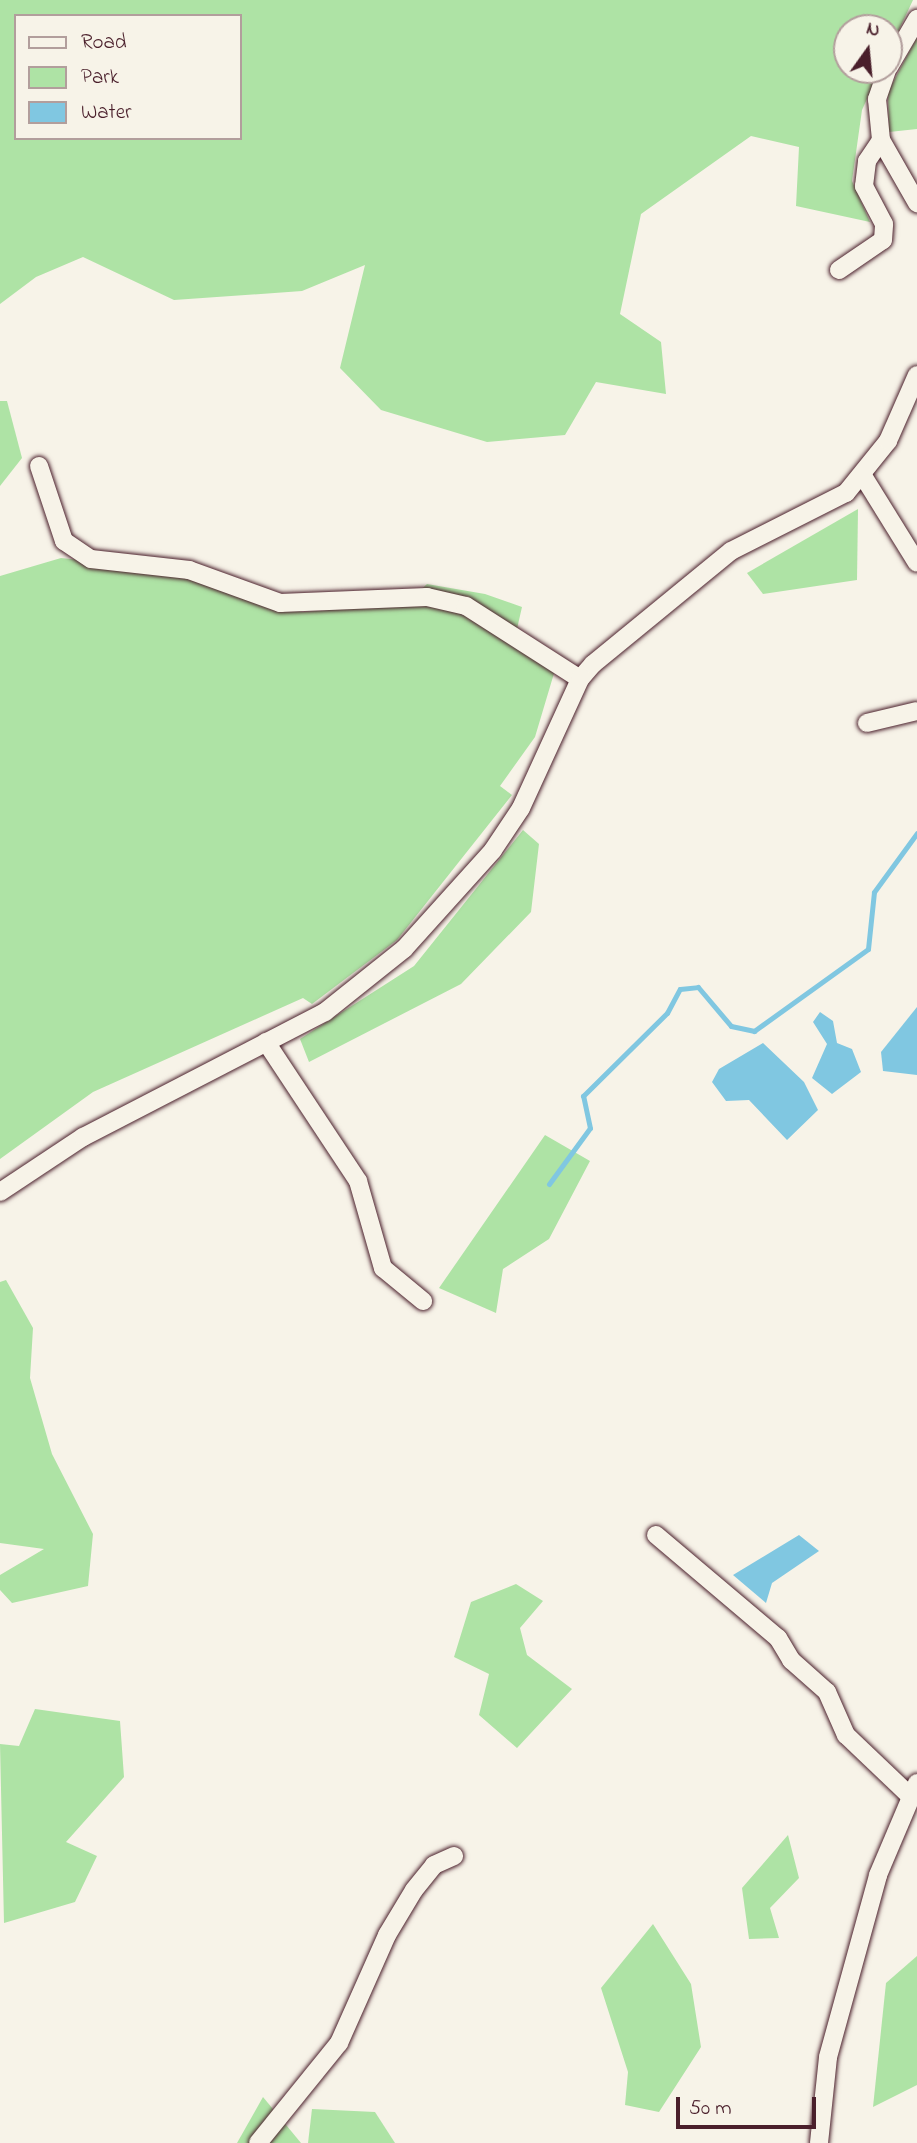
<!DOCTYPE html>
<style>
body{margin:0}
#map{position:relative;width:917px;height:2143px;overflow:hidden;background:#f7f3e8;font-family:"Indie Flower",sans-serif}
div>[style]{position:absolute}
.green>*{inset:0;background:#aee3a5}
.water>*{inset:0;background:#80c7e1}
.stream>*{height:5px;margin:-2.5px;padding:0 2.5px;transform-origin:2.5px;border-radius:2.5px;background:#80c7e1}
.roads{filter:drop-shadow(0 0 2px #4a1f2b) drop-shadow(0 0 2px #4a1f2b)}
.minor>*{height:18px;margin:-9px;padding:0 9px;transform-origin:9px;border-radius:9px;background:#f7f3e8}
span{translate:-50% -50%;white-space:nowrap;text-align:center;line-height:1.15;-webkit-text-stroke:5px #f7f3e8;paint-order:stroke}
.legend{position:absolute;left:14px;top:14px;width:228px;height:126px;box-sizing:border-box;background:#f7f3e8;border:2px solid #b29e9c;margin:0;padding:9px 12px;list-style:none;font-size:21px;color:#4a1f2b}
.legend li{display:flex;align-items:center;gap:14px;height:35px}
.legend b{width:35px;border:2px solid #b29e9c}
.north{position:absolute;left:833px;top:14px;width:70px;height:70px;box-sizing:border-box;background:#f7f3e8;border:2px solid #b29e9c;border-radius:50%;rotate:15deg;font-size:19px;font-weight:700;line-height:28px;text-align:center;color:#4a1f2b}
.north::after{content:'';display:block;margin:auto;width:24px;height:32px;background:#4a1f2b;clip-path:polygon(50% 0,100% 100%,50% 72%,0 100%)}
.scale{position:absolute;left:676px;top:2097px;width:140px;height:32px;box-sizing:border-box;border:4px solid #4a1f2b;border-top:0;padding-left:9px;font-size:21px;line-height:24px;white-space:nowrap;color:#4a1f2b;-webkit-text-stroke:5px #f7f3e8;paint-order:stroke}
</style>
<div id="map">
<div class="green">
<i style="clip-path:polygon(evenodd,0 0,913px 0,889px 51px,889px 28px,847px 28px,847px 70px,880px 70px,862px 110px,852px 181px,870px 222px,796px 206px,799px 147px,751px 136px,641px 214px,620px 314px,661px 342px,666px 394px,596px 382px,565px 435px,487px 442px,381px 410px,340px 368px,365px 265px,302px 291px,174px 300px,83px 257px,36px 277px,0 304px,0 0,16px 16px,240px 16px,240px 138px,16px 138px,16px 16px)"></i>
<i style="clip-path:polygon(917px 37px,917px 129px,889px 132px,888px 92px)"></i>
<i style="clip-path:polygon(0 401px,7px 401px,22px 458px,0 486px)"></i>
<i style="clip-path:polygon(858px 509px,857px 580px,763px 594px,747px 573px)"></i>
<i style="clip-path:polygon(61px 558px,173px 570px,303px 612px,405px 604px,427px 584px,485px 594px,522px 607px,514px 642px,555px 670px,535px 737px,500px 786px,512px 795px,397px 940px,312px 1004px,303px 998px,93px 1092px,0 1159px,0 576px)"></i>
<i style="clip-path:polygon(523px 830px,539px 844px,531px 912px,461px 984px,309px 1062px,300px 1039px,414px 966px)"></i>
<i style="clip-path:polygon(545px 1135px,590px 1161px,549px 1239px,503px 1269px,496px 1313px,439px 1288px)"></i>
<i style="clip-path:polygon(6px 1280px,33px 1328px,30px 1378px,52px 1454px,93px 1534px,88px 1586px,12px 1603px,0 1590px,0 1575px,44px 1549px,0 1543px,0 1282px)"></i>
<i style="clip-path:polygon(516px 1584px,543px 1601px,520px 1628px,527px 1655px,572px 1689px,517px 1748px,479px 1715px,489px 1674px,454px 1657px,471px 1602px)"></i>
<i style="clip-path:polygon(35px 1709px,120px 1721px,124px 1777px,66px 1842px,97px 1856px,75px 1902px,4px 1923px,0 1744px,19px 1746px)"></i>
<i style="clip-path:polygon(788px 1835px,799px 1878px,770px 1908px,779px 1938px,749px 1939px,742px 1888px)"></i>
<i style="clip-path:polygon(653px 1924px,691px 1984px,701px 2047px,659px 2112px,625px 2105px,628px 2072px,601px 1988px)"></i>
<i style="clip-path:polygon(917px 1956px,917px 2085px,873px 2107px,886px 1983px)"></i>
<i style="clip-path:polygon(263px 2097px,301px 2143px,237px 2143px)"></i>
<i style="clip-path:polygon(312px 2109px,375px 2112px,395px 2143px,308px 2143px)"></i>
</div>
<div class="water">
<i style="clip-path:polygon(917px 1007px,917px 1075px,883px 1071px,881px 1052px)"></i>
<i style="clip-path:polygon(820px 1012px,833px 1021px,837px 1043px,852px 1049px,861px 1072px,832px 1094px,812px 1078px,827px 1044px,813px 1022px)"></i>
<i style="clip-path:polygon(763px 1043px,804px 1082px,818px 1110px,787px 1140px,749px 1100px,726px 1101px,712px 1082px,719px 1069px)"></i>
<i style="clip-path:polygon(799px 1535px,819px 1551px,772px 1583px,766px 1603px,733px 1575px)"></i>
</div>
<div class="stream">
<i style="left:549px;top:1184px;width:69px;rotate:-53.8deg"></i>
<i style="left:590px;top:1128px;width:33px;rotate:-102deg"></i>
<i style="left:583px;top:1096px;width:118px;rotate:-44.7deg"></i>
<i style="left:667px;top:1013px;width:27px;rotate:-62deg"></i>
<i style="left:680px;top:989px;width:18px;rotate:-6deg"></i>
<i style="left:698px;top:987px;width:51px;rotate:49.8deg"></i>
<i style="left:731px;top:1026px;width:24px;rotate:12deg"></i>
<i style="left:754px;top:1031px;width:140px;rotate:-35.7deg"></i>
<i style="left:868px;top:949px;width:57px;rotate:-84deg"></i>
<i style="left:874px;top:892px;width:73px;rotate:-53.9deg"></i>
</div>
<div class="roads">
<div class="minor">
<i style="left:889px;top:67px;width:56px;rotate:-59.7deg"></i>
<i style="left:887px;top:70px;width:31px;rotate:109deg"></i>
<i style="left:877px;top:99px;width:41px;rotate:84.4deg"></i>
<i style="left:881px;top:140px;width:73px;rotate:60.3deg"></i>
<i style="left:839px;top:270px;width:53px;rotate:-34.3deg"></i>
<i style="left:883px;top:240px;width:16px;rotate:-86deg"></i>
<i style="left:884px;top:224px;width:43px;rotate:-117.8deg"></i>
<i style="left:864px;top:186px;width:25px;rotate:-83deg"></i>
<i style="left:867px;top:161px;width:25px;rotate:-56deg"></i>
<i style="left:39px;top:466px;width:79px;rotate:71.6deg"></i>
<i style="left:64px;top:541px;width:32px;rotate:34deg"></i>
<i style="left:91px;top:559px;width:99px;rotate:6.4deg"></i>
<i style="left:189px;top:570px;width:97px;rotate:19.9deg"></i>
<i style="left:280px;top:603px;width:147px;rotate:-2.3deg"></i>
<i style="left:427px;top:597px;width:40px;rotate:13deg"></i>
<i style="left:466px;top:606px;width:135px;rotate:32.6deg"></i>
<i style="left:863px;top:476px;width:102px;rotate:58.2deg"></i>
<i style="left:867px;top:723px;width:51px;rotate:-13.5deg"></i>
<i style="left:266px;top:1042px;width:167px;rotate:56.5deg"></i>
<i style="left:358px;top:1181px;width:91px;rotate:74deg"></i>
<i style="left:383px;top:1268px;width:52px;rotate:39.5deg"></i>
<i style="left:0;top:1192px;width:100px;rotate:-33.5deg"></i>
<i style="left:83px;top:1137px;width:272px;rotate:-27.3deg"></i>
<i style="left:325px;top:1012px;width:101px;rotate:-38.6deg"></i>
<i style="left:404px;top:949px;width:133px;rotate:-48deg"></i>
<i style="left:493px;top:850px;width:50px;rotate:-56.3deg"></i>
<i style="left:521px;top:808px;width:142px;rotate:-65.4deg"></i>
<i style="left:580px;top:679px;width:20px;rotate:-49deg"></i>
<i style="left:593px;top:664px;width:178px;rotate:-39.3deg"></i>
<i style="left:731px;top:551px;width:129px;rotate:-26.8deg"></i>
<i style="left:846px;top:493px;width:67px;rotate:-51.1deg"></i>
<i style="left:888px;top:441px;width:72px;rotate:-66.3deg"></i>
<i style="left:656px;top:1535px;width:160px;rotate:40.2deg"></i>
<i style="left:778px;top:1638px;width:26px;rotate:59deg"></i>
<i style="left:791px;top:1660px;width:48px;rotate:41.6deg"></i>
<i style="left:827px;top:1692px;width:47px;rotate:66.2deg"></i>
<i style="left:846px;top:1735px;width:90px;rotate:43.6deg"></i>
<i style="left:258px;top:2143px;width:129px;rotate:-51deg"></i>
<i style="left:339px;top:2043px;width:118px;rotate:-66deg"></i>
<i style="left:387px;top:1935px;width:52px;rotate:-59deg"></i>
<i style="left:414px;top:1890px;width:32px;rotate:-51deg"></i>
<i style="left:434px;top:1865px;width:22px;rotate:-24deg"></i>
<i style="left:819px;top:2143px;width:86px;rotate:-84deg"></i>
<i style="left:828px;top:2057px;width:189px;rotate:-74.6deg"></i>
<i style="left:878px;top:1875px;width:100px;rotate:-67deg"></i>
</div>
</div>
<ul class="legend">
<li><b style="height:9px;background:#f7f3e8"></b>Road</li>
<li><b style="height:19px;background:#aee3a5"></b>Park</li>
<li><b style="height:19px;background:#80c7e1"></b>Water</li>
</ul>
<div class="north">N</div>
<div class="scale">50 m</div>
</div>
